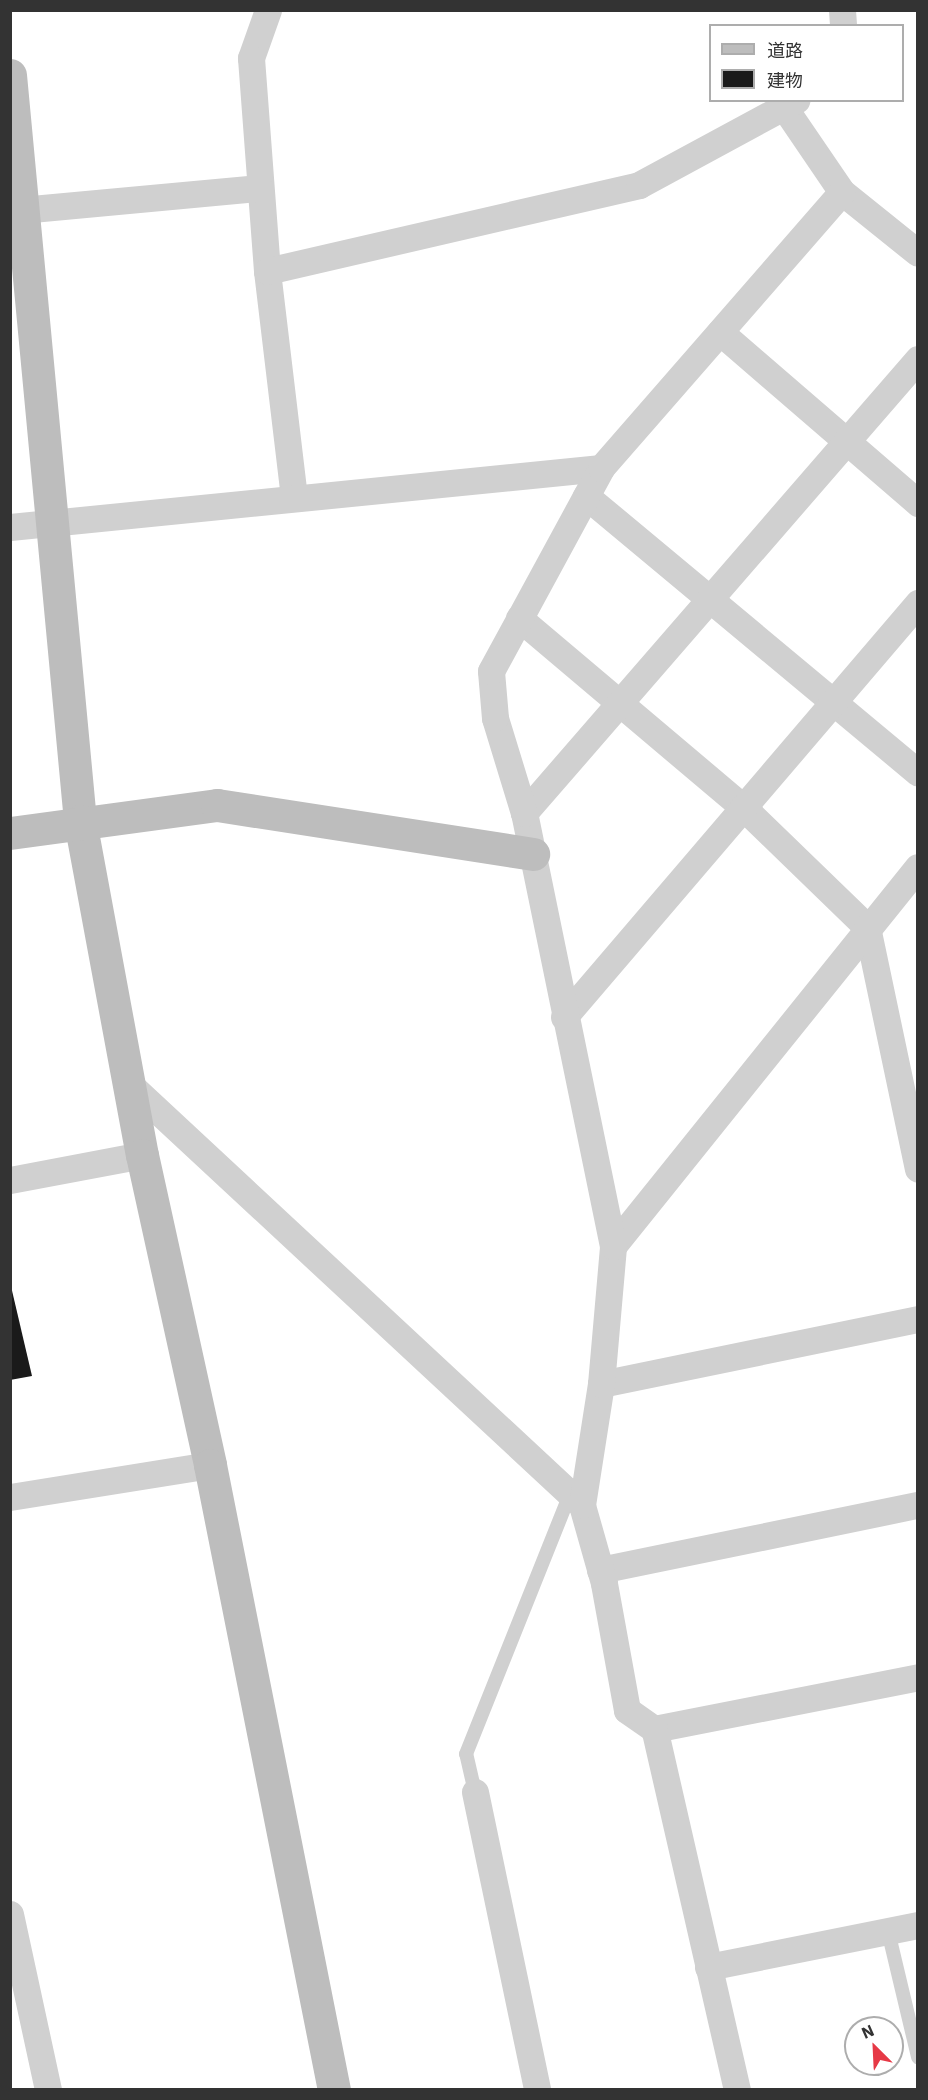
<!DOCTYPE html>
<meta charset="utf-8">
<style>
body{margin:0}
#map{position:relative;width:928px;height:2100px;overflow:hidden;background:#fff;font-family:"IBM Plex Sans","Noto Sans JP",sans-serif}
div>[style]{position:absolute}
.building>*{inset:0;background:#1a1a1a}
.lane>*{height:14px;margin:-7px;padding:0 7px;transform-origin:7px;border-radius:7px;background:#d0d0d0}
.street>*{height:27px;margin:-13.5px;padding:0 13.5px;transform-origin:13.5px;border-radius:13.5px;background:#d0d0d0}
.secondary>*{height:33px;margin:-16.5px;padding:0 16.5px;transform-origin:16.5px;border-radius:16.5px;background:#bdbdbd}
span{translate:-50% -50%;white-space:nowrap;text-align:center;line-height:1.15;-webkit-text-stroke:6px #fff;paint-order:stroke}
.frame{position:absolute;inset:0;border:12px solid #333;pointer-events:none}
.legend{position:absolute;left:709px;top:24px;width:195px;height:78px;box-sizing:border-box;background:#fff;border:2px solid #adadad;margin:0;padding:8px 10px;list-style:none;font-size:18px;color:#333}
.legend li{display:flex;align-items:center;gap:12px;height:30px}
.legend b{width:30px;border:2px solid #adadad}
.north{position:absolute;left:844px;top:2016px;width:60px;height:60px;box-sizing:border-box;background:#fff;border:2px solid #adadad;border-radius:50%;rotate:336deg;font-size:16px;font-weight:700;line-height:24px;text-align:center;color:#333}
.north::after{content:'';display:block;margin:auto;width:21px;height:27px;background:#e63946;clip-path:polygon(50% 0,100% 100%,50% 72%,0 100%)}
</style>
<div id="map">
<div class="building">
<i style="clip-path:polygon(10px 1282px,32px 1376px,10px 1380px)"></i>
</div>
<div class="lane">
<i style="left:475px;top:1792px;width:39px;rotate:-103deg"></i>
<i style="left:466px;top:1754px;width:280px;rotate:-68.2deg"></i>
<i style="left:888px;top:1931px;width:130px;rotate:76.6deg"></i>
</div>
<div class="street">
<i style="left:268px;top:10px;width:51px;rotate:109.5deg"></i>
<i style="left:251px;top:58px;width:214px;rotate:85.7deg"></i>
<i style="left:267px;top:271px;width:227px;rotate:83.2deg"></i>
<i style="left:842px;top:10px;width:16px;rotate:86deg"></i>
<i style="left:786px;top:110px;width:99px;rotate:55.7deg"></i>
<i style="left:842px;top:192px;width:97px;rotate:38.8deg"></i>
<i style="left:10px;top:211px;width:250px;rotate:-5.3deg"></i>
<i style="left:267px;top:271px;width:382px;rotate:-13deg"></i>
<i style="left:639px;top:185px;width:179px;rotate:-28.4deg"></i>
<i style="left:720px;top:332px;width:262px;rotate:40.8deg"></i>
<i style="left:586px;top:496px;width:432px;rotate:39.8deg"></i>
<i style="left:10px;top:527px;width:594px;rotate:-5.7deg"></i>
<i style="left:519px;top:618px;width:294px;rotate:40.2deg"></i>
<i style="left:744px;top:808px;width:171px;rotate:44.1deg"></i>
<i style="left:867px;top:927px;width:247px;rotate:78.1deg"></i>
<i style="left:524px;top:813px;width:601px;rotate:-49.05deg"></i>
<i style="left:564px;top:1017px;width:545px;rotate:-49.47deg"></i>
<i style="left:128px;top:1083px;width:620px;rotate:42.91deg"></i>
<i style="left:10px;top:1180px;width:134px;rotate:-10.7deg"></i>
<i style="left:613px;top:1246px;width:486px;rotate:-51.2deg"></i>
<i style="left:601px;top:1384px;width:324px;rotate:-11.6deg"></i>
<i style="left:10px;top:1497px;width:203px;rotate:-9.1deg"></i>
<i style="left:600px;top:1570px;width:325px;rotate:-11.6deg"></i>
<i style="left:654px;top:1729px;width:269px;rotate:-11.1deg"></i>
<i style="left:475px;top:1792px;width:304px;rotate:78.2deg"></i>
<i style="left:10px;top:1914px;width:180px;rotate:77.8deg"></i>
<i style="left:708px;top:1967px;width:214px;rotate:-11.3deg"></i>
<i style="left:737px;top:2090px;width:370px;rotate:-102.9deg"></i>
<i style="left:654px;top:1729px;width:33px;rotate:-145deg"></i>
<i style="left:627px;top:1710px;width:129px;rotate:-100.3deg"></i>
<i style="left:604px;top:1583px;width:81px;rotate:-105.8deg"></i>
<i style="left:582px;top:1505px;width:122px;rotate:-81.1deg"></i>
<i style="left:601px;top:1384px;width:139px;rotate:-85deg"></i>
<i style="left:613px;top:1246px;width:442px;rotate:-101.6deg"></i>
<i style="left:524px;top:813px;width:99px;rotate:-107deg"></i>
<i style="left:495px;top:718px;width:47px;rotate:-94.9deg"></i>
<i style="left:491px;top:671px;width:231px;rotate:-61.5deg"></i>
<i style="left:601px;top:468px;width:366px;rotate:-48.9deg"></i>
</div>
<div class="secondary">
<i style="left:10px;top:75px;width:749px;rotate:84.64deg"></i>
<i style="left:80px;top:821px;width:340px;rotate:79.5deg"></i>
<i style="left:142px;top:1155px;width:317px;rotate:77.6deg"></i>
<i style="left:210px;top:1465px;width:637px;rotate:78.78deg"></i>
<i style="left:10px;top:833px;width:209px;rotate:-7.7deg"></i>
<i style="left:217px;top:805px;width:320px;rotate:8.8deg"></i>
</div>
<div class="frame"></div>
<ul class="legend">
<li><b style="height:8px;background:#bdbdbd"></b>道路</li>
<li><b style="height:16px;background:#1a1a1a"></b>建物</li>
</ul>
<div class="north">N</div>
</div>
